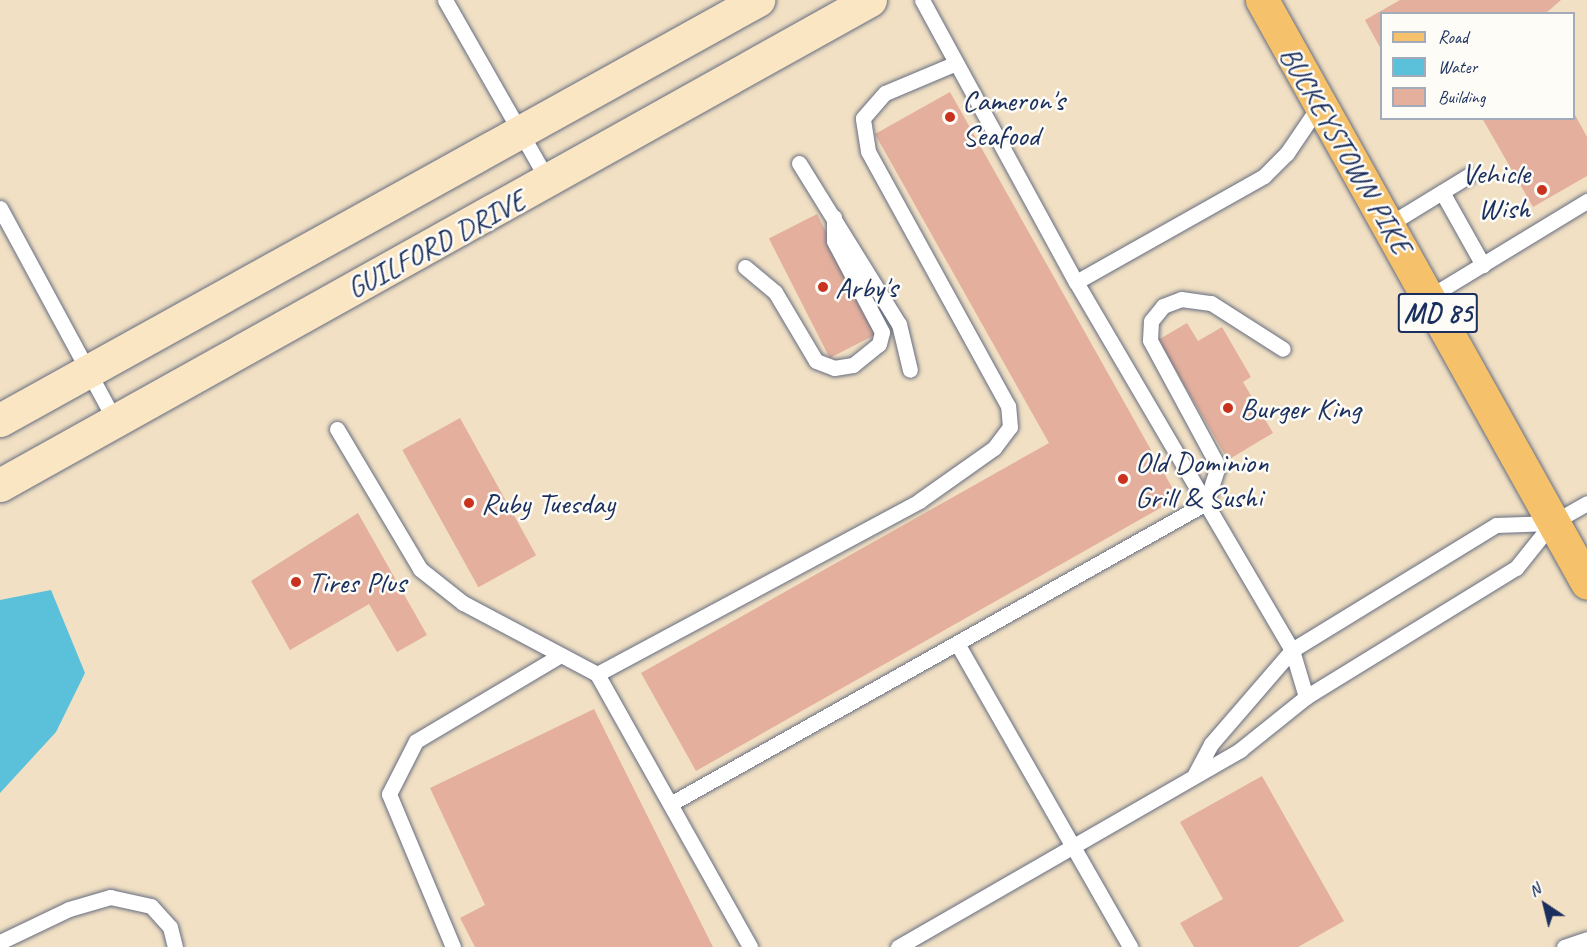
<!DOCTYPE html>
<style>
body{margin:0}
#map{position:relative;width:1587px;height:947px;overflow:hidden;background:#f1e0c3;font-family:Caveat,sans-serif}
div>[style]{position:absolute}
.water>*{inset:0;background:#5bc0d9}
.building>*{inset:0;background:#e4b09d;transform-origin:0 0}
.roads{filter:drop-shadow(0 0 2px #666d81) drop-shadow(0 0 2px #666d81)}
.service>*{height:15px;margin:-7.5px;padding:0 7.5px;transform-origin:7.5px;border-radius:7.5px;background:#fff}
.secondary>*{height:33px;margin:-16.5px;padding:0 16.5px;transform-origin:16.5px;border-radius:16.5px;background:#fbe6c4}
.primary>*{height:33px;margin:-16.5px;padding:0 16.5px;transform-origin:16.5px;border-radius:16.5px;background:#f5c16b}
.dots>*{width:16px;height:16px;translate:-50% -50%;box-sizing:border-box;border:3px solid #fdfcf7;border-radius:50%}
span{translate:-50% -50%;white-space:nowrap;text-align:center;line-height:1.15;-webkit-text-stroke:5px #fdfcf7;paint-order:stroke}
.shield-label span{padding:2px 4px;background:#fdfcf7;border:2px solid;border-radius:4px;-webkit-text-stroke-width:0}
.shield-label{font-size:28px;color:#1b2f5e;font-weight:700}
.poi-label{font-size:30px;color:#1b2f5e}
.left{translate:0 -50%;text-align:left}
.right{translate:-100% -50%;text-align:right}
.street-label{font-size:30px;color:#1b2f5e}
.legend{position:absolute;left:1380px;top:12px;width:195px;height:108px;box-sizing:border-box;background:#fdfcf7;border:2px solid #a3aaba;margin:0;padding:8px 10px;list-style:none;font-size:18px;color:#1b2f5e}
.legend li{display:flex;align-items:center;gap:12px;height:30px}
.legend b{width:30px;border:2px solid #a3aaba}
.north{position:absolute;left:1515px;top:875px;width:60px;height:60px;-webkit-text-stroke:4px #fdfcf7;paint-order:stroke;rotate:325deg;font-size:16px;font-weight:700;line-height:24px;text-align:center;color:#1b2f5e}
.north::after{content:'';display:block;margin:auto;width:21px;height:27px;background:#1b2f5e;clip-path:polygon(50% 0,100% 100%,50% 72%,0 100%)}
</style>
<div id="map">
<div class="water">
<i style="clip-path:polygon(51px 590px,85px 673px,56px 732px,0 793px,0 600px)"></i>
</div>
<div class="building">
<i style="clip-path:polygon(1400px 0,1561px 0,1545px 14px,1382px 14px,1382px 51px,1365px 20px)"></i>
<i style="clip-path:polygon(950px 92px,1178px 498px,696px 771px,641px 673px,1049px 443px,875px 134px)"></i>
<i style="clip-path:polygon(1574px 113px,1587px 137px,1587px 176px,1533px 207px,1482px 118px,1574px 118px)"></i>
<i style="left:817px;top:214px;width:134px;height:54px;rotate:63deg"></i>
<i style="clip-path:polygon(1187px 323px,1198px 341px,1222px 327px,1251px 377px,1243px 382px,1273px 433px,1228px 460px,1158px 340px)"></i>
<i style="left:460px;top:418px;width:157px;height:66px;rotate:61deg"></i>
<i style="clip-path:polygon(358px 513px,427px 635px,397px 652px,369px 604px,290px 650px,251px 581px)"></i>
<i style="clip-path:polygon(594px 709px,713px 947px,475px 947px,460px 918px,485px 905px,430px 788px)"></i>
<i style="clip-path:polygon(1262px 776px,1344px 921px,1298px 947px,1194px 947px,1180px 923px,1223px 899px,1180px 822px)"></i>
</div>
<div class="roads">
<div class="service">
<i style="left:445px;top:0;width:210px;rotate:60.3deg"></i>
<i style="left:922px;top:0;width:321px;rotate:61.4deg"></i>
<i style="left:1076px;top:282px;width:427px;rotate:59.6deg"></i>
<i style="left:1292px;top:650px;width:49px;rotate:73.4deg"></i>
<i style="left:799px;top:163px;width:190px;rotate:58.2deg"></i>
<i style="left:899px;top:324px;width:47px;rotate:76.6deg"></i>
<i style="left:1442px;top:192px;width:84px;rotate:60.7deg"></i>
<i style="left:0;top:208px;width:238px;rotate:61.6deg"></i>
<i style="left:1388px;top:225px;width:94px;rotate:-31.5deg"></i>
<i style="left:745px;top:267px;width:39px;rotate:40deg"></i>
<i style="left:775px;top:292px;width:80px;rotate:59.3deg"></i>
<i style="left:816px;top:361px;width:19px;rotate:21deg"></i>
<i style="left:834px;top:368px;width:19px;rotate:-9deg"></i>
<i style="left:853px;top:365px;width:33px;rotate:-39deg"></i>
<i style="left:879px;top:344px;width:12px;rotate:-76deg"></i>
<i style="left:882px;top:332px;width:103px;rotate:-117.8deg"></i>
<i style="left:834px;top:241px;width:24px;rotate:-90deg"></i>
<i style="left:1076px;top:282px;width:216px;rotate:-29.4deg"></i>
<i style="left:1264px;top:176px;width:33px;rotate:-45deg"></i>
<i style="left:1287px;top:153px;width:57px;rotate:-55.8deg"></i>
<i style="left:1429px;top:297px;width:185px;rotate:-31.3deg"></i>
<i style="left:337px;top:429px;width:163px;rotate:59.3deg"></i>
<i style="left:420px;top:569px;width:55px;rotate:38.3deg"></i>
<i style="left:463px;top:603px;width:152px;rotate:27.9deg"></i>
<i style="left:597px;top:674px;width:313px;rotate:60.7deg"></i>
<i style="left:958px;top:645px;width:348px;rotate:60.3deg"></i>
<i style="left:597px;top:674px;width:366px;rotate:-28.2deg"></i>
<i style="left:919px;top:501px;width:92px;rotate:-35.2deg"></i>
<i style="left:994px;top:448px;width:26px;rotate:-53deg"></i>
<i style="left:1010px;top:427px;width:21px;rotate:-95deg"></i>
<i style="left:1008px;top:406px;width:291px;rotate:-118.8deg"></i>
<i style="left:868px;top:151px;width:33px;rotate:-99deg"></i>
<i style="left:863px;top:118px;width:33px;rotate:-49deg"></i>
<i style="left:885px;top:93px;width:77px;rotate:-22.9deg"></i>
<i style="left:1194px;top:776px;width:36px;rotate:-62deg"></i>
<i style="left:1211px;top:744px;width:124px;rotate:-49.2deg"></i>
<i style="left:1292px;top:650px;width:239px;rotate:-31.5deg"></i>
<i style="left:1496px;top:525px;width:56px;rotate:-2deg"></i>
<i style="left:672px;top:803px;width:612px;rotate:-29.33deg"></i>
<i style="left:1206px;top:503px;width:39px;rotate:-72deg"></i>
<i style="left:1218px;top:466px;width:143px;rotate:-118.4deg"></i>
<i style="left:1150px;top:340px;width:19px;rotate:-87deg"></i>
<i style="left:1151px;top:321px;width:19px;rotate:-51deg"></i>
<i style="left:1163px;top:306px;width:19px;rotate:-21deg"></i>
<i style="left:1181px;top:299px;width:30px;rotate:8deg"></i>
<i style="left:1211px;top:303px;width:85px;rotate:32.6deg"></i>
<i style="left:0;top:942px;width:76px;rotate:-25.6deg"></i>
<i style="left:69px;top:909px;width:43px;rotate:-16.3deg"></i>
<i style="left:110px;top:897px;width:42px;rotate:12.4deg"></i>
<i style="left:151px;top:906px;width:28px;rotate:48deg"></i>
<i style="left:170px;top:927px;width:21px;rotate:76deg"></i>
<i style="left:453px;top:947px;width:166px;rotate:-112.7deg"></i>
<i style="left:389px;top:794px;width:59px;rotate:-63deg"></i>
<i style="left:416px;top:741px;width:166px;rotate:-30.7deg"></i>
<i style="left:898px;top:947px;width:395px;rotate:-29.9deg"></i>
<i style="left:1240px;top:750px;width:85px;rotate:-38.8deg"></i>
<i style="left:1306px;top:697px;width:246px;rotate:-31.6deg"></i>
<i style="left:1516px;top:568px;width:58px;rotate:-51.3deg"></i>
<i style="left:1552px;top:523px;width:40px;rotate:-29.7deg"></i>
<i style="left:1564px;top:947px;width:24px;rotate:-19deg"></i>
</div>
<div class="secondary">
<i style="left:0;top:420px;width:867px;rotate:-28.99deg"></i>
<i style="left:0;top:485px;width:996px;rotate:-29.14deg"></i>
</div>
<div class="primary">
<i style="left:1262px;top:0;width:667px;rotate:60.86deg"></i>
</div>
</div>
<div class="dots">
<i style="left:950px;top:117px;background:#c8321e"></i>
<i style="left:1542px;top:190px;background:#c8321e"></i>
<i style="left:823px;top:287px;background:#c8321e"></i>
<i style="left:1228px;top:408px;background:#c8321e"></i>
<i style="left:1123px;top:479px;background:#c8321e"></i>
<i style="left:469px;top:503px;background:#c8321e"></i>
<i style="left:296px;top:582px;background:#c8321e"></i>
</div>
<div class="shield-label">
<span style="left:1438px;top:313px">MD 85</span>
</div>
<div class="poi-label">
<span class="left" style="left:962px;top:117px">Cameron's<br>Seafood</span>
<span class="right" style="left:1530px;top:190px">Vehicle<br>Wish</span>
<span class="left" style="left:835px;top:287px">Arby's</span>
<span class="left" style="left:1240px;top:408px">Burger King</span>
<span class="left" style="left:1135px;top:479px">Old Dominion<br>Grill &amp; Sushi</span>
<span class="left" style="left:481px;top:503px">Ruby Tuesday</span>
<span class="left" style="left:308px;top:582px">Tires Plus</span>
</div>
<div class="street-label">
<span style="left:1346px;top:150px;rotate:60deg">BUCKEYSTOWN PIKE</span>
<span style="left:436px;top:244px;rotate:-28deg">GUILFORD DRIVE</span>
</div>
<ul class="legend">
<li><b style="height:8px;background:#f5c16b"></b>Road</li>
<li><b style="height:16px;background:#5bc0d9"></b>Water</li>
<li><b style="height:16px;background:#e4b09d"></b>Building</li>
</ul>
<div class="north">N</div>
</div>
